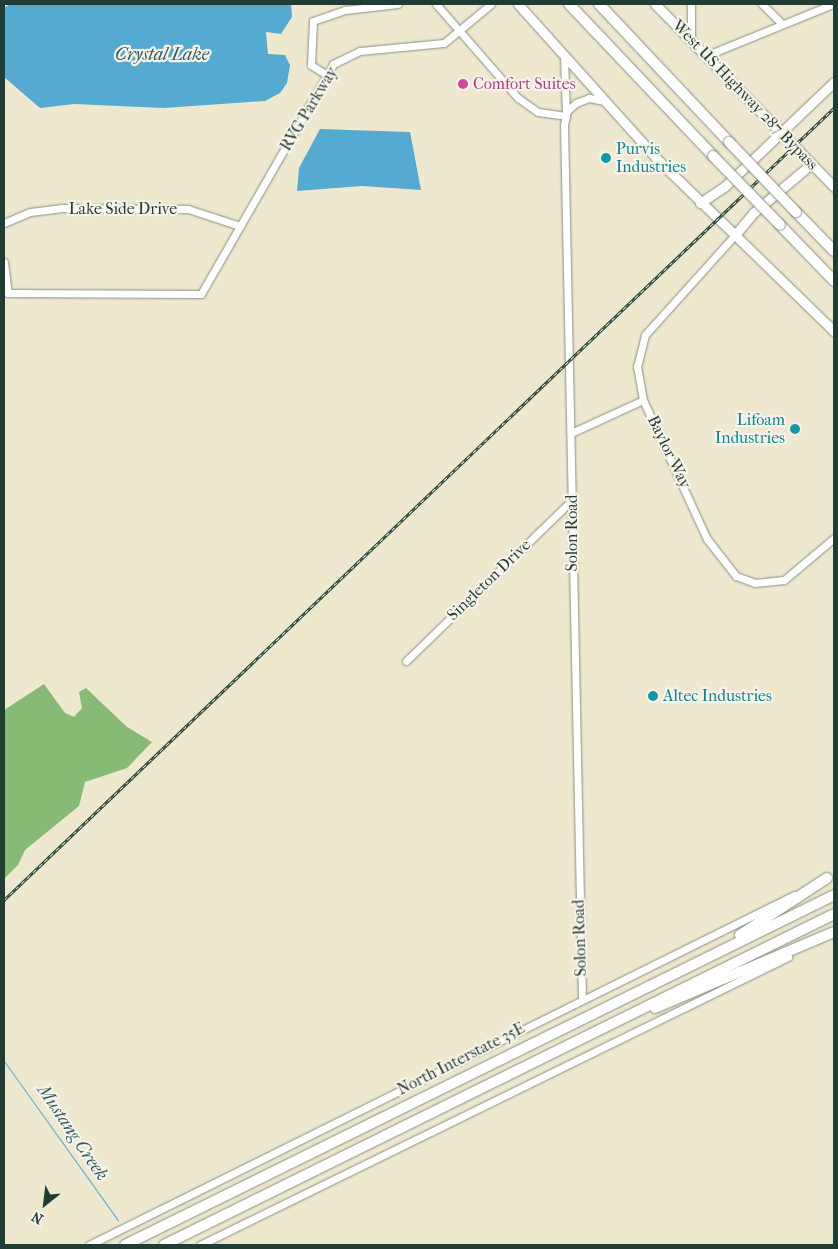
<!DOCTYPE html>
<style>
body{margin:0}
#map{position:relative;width:838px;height:1249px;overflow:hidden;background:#eee8ce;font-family:"IM FELL French Canon",serif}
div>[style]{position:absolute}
.forest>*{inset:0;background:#86ba75}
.water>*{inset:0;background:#54aad0}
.stream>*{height:1px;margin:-0.5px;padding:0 0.5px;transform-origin:0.5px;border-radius:0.5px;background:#54aad0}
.roads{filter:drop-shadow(0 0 1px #869281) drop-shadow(0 0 1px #869281)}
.minor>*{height:7px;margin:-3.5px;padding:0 3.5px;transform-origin:3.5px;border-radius:3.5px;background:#fff}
.major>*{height:9px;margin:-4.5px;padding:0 4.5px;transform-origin:4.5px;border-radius:4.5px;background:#fff}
.highway>*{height:10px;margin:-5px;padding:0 5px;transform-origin:5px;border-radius:5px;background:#fff}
.rail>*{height:3px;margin-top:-1.5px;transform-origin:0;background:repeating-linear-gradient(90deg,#f7f3e8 0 4px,#1f3d34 0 8px);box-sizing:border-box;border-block:1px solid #1f3d34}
.bridges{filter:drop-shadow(0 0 1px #869281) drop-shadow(0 0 1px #869281)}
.highway-bridge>*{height:10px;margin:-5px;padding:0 5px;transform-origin:5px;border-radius:5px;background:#fff}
.dots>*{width:14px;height:14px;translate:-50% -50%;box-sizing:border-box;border:2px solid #f7f3e8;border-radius:50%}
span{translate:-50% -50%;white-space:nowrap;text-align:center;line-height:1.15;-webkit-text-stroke:4.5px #f7f3e8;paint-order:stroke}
.hotel-label{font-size:16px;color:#b23c85}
.left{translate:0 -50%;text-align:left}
.street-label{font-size:16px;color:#1f3d34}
.culture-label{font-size:16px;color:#0d838f}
.right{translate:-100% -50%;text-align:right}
.water-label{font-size:18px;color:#2f5e63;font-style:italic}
.frame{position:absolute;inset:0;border:5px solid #1f3d34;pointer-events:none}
.north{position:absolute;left:20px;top:1179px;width:50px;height:50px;-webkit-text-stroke:4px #f7f3e8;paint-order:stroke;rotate:209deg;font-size:14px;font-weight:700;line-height:20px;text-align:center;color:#1f3d34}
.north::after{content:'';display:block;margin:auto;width:18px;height:22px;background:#1f3d34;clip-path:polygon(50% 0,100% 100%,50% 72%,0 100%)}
</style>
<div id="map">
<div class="forest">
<i style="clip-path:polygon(44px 684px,65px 713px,74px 717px,82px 708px,79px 692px,86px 688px,127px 727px,152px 742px,127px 768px,85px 782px,79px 806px,25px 850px,18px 865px,5px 878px,4px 710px)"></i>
</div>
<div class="water">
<i style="clip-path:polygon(10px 4px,291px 4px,292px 17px,281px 34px,266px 32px,268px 54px,285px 55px,290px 65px,287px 83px,280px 93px,265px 101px,164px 108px,74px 104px,40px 108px,4px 77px,4px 8px)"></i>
<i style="clip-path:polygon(320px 129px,410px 132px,421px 190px,362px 186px,297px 191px,299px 168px)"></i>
</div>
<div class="stream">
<i style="left:4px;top:1061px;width:196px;rotate:54.4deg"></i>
</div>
<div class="roads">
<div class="minor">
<i style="left:436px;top:4px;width:125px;rotate:48.9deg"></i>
<i style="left:518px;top:98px;width:24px;rotate:35deg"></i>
<i style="left:538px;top:112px;width:28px;rotate:8deg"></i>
<i style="left:566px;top:116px;width:59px;rotate:-91.9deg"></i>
<i style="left:691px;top:4px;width:35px;rotate:90deg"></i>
<i style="left:762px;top:4px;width:27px;rotate:45deg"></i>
<i style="left:705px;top:56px;width:138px;rotate:-22.1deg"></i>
<i style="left:327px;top:75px;width:19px;rotate:-148deg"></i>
<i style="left:311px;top:65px;width:44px;rotate:-87.4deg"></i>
<i style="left:313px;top:21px;width:34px;rotate:-19deg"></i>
<i style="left:345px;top:10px;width:53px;rotate:-6.5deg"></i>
<i style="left:4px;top:223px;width:28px;rotate:-23deg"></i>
<i style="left:30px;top:212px;width:31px;rotate:-7deg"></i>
<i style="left:61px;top:208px;width:127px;rotate:0.5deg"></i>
<i style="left:188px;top:209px;width:55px;rotate:18.1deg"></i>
<i style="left:734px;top:236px;width:133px;rotate:132deg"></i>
<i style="left:645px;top:335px;width:32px;rotate:104deg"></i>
<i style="left:637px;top:366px;width:35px;rotate:80deg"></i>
<i style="left:643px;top:400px;width:153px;rotate:65.3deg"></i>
<i style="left:707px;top:539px;width:47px;rotate:51.9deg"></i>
<i style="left:736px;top:576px;width:20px;rotate:20deg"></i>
<i style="left:755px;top:583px;width:29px;rotate:-6deg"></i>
<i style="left:784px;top:580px;width:65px;rotate:-40deg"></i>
<i style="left:4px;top:262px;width:31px;rotate:83deg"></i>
<i style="left:8px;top:293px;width:193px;rotate:0.3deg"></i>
<i style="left:201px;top:294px;width:265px;rotate:-60.1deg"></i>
<i style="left:333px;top:64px;width:30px;rotate:-26deg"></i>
<i style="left:360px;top:51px;width:84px;rotate:-5.4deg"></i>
<i style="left:444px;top:43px;width:61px;rotate:-39.7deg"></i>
<i style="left:571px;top:433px;width:79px;rotate:-24.6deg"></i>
<i style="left:406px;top:661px;width:231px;rotate:-44.1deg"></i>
<i style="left:582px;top:998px;width:873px;rotate:-91.18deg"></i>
<i style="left:564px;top:125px;width:14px;rotate:-78deg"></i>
<i style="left:567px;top:111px;width:12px;rotate:-42deg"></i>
<i style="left:576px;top:103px;width:14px;rotate:-21deg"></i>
<i style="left:589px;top:98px;width:16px;rotate:11deg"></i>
<i style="left:89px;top:1245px;width:787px;rotate:-26.4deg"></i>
<i style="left:200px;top:1245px;width:655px;rotate:-26.1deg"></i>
</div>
<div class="major">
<i style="left:518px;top:4px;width:212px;rotate:48.1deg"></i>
<i style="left:660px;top:162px;width:243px;rotate:44.2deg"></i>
<i style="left:655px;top:4px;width:256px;rotate:45.6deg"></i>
<i style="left:700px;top:203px;width:29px;rotate:-34deg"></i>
<i style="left:724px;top:187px;width:152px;rotate:-43.7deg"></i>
<i style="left:734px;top:236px;width:30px;rotate:-50deg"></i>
<i style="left:753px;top:213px;width:76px;rotate:-40.2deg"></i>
</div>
<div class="highway">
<i style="left:569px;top:4px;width:209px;rotate:46.5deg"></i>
<i style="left:599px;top:4px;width:190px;rotate:46.7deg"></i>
<i style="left:796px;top:212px;width:54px;rotate:45.7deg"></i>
<i style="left:780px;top:225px;width:78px;rotate:46deg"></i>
<i style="left:740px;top:935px;width:104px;rotate:-33.2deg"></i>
<i style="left:655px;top:1008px;width:194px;rotate:-23deg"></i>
<i style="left:125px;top:1245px;width:791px;rotate:-26.27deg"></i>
<i style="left:164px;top:1245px;width:747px;rotate:-26.29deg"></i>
</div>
</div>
<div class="rail">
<i style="left:4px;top:900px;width:1147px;rotate:-43.66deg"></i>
</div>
<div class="bridges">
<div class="highway-bridge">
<i style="left:729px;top:142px;width:97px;rotate:46.3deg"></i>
<i style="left:713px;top:156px;width:96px;rotate:45.8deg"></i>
</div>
</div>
<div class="dots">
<i style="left:463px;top:84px;background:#d1479c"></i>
<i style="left:606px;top:158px;background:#0f9aa8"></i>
<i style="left:795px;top:429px;background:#0f9aa8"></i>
<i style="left:653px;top:696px;background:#0f9aa8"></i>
</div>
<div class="hotel-label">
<span class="left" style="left:473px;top:84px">Comfort Suites</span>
</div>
<div class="street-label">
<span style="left:745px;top:95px;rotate:46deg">West US Highway 287 Bypass</span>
<span style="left:309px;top:109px;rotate:-59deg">RVG Parkway</span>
<span style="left:123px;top:209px">Lake Side Drive</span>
<span style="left:669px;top:452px;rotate:64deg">Baylor Way</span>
<span style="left:572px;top:533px;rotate:-90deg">Solon Road</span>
<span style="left:489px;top:580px;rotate:-44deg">Singleton Drive</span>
<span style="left:580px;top:938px;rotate:-92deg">Solon Road</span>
<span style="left:461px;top:1059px;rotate:-27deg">North Interstate 35E</span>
</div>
<div class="culture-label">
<span class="left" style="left:616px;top:158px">Purvis<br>Industries</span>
<span class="right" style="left:785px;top:429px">Lifoam<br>Industries</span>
<span class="left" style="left:663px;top:696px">Altec Industries</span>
</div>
<div class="water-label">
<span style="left:162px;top:55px">Crystal Lake</span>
<span style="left:72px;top:1133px;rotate:56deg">Mustang Creek</span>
</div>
<div class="frame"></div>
<div class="north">N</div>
</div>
